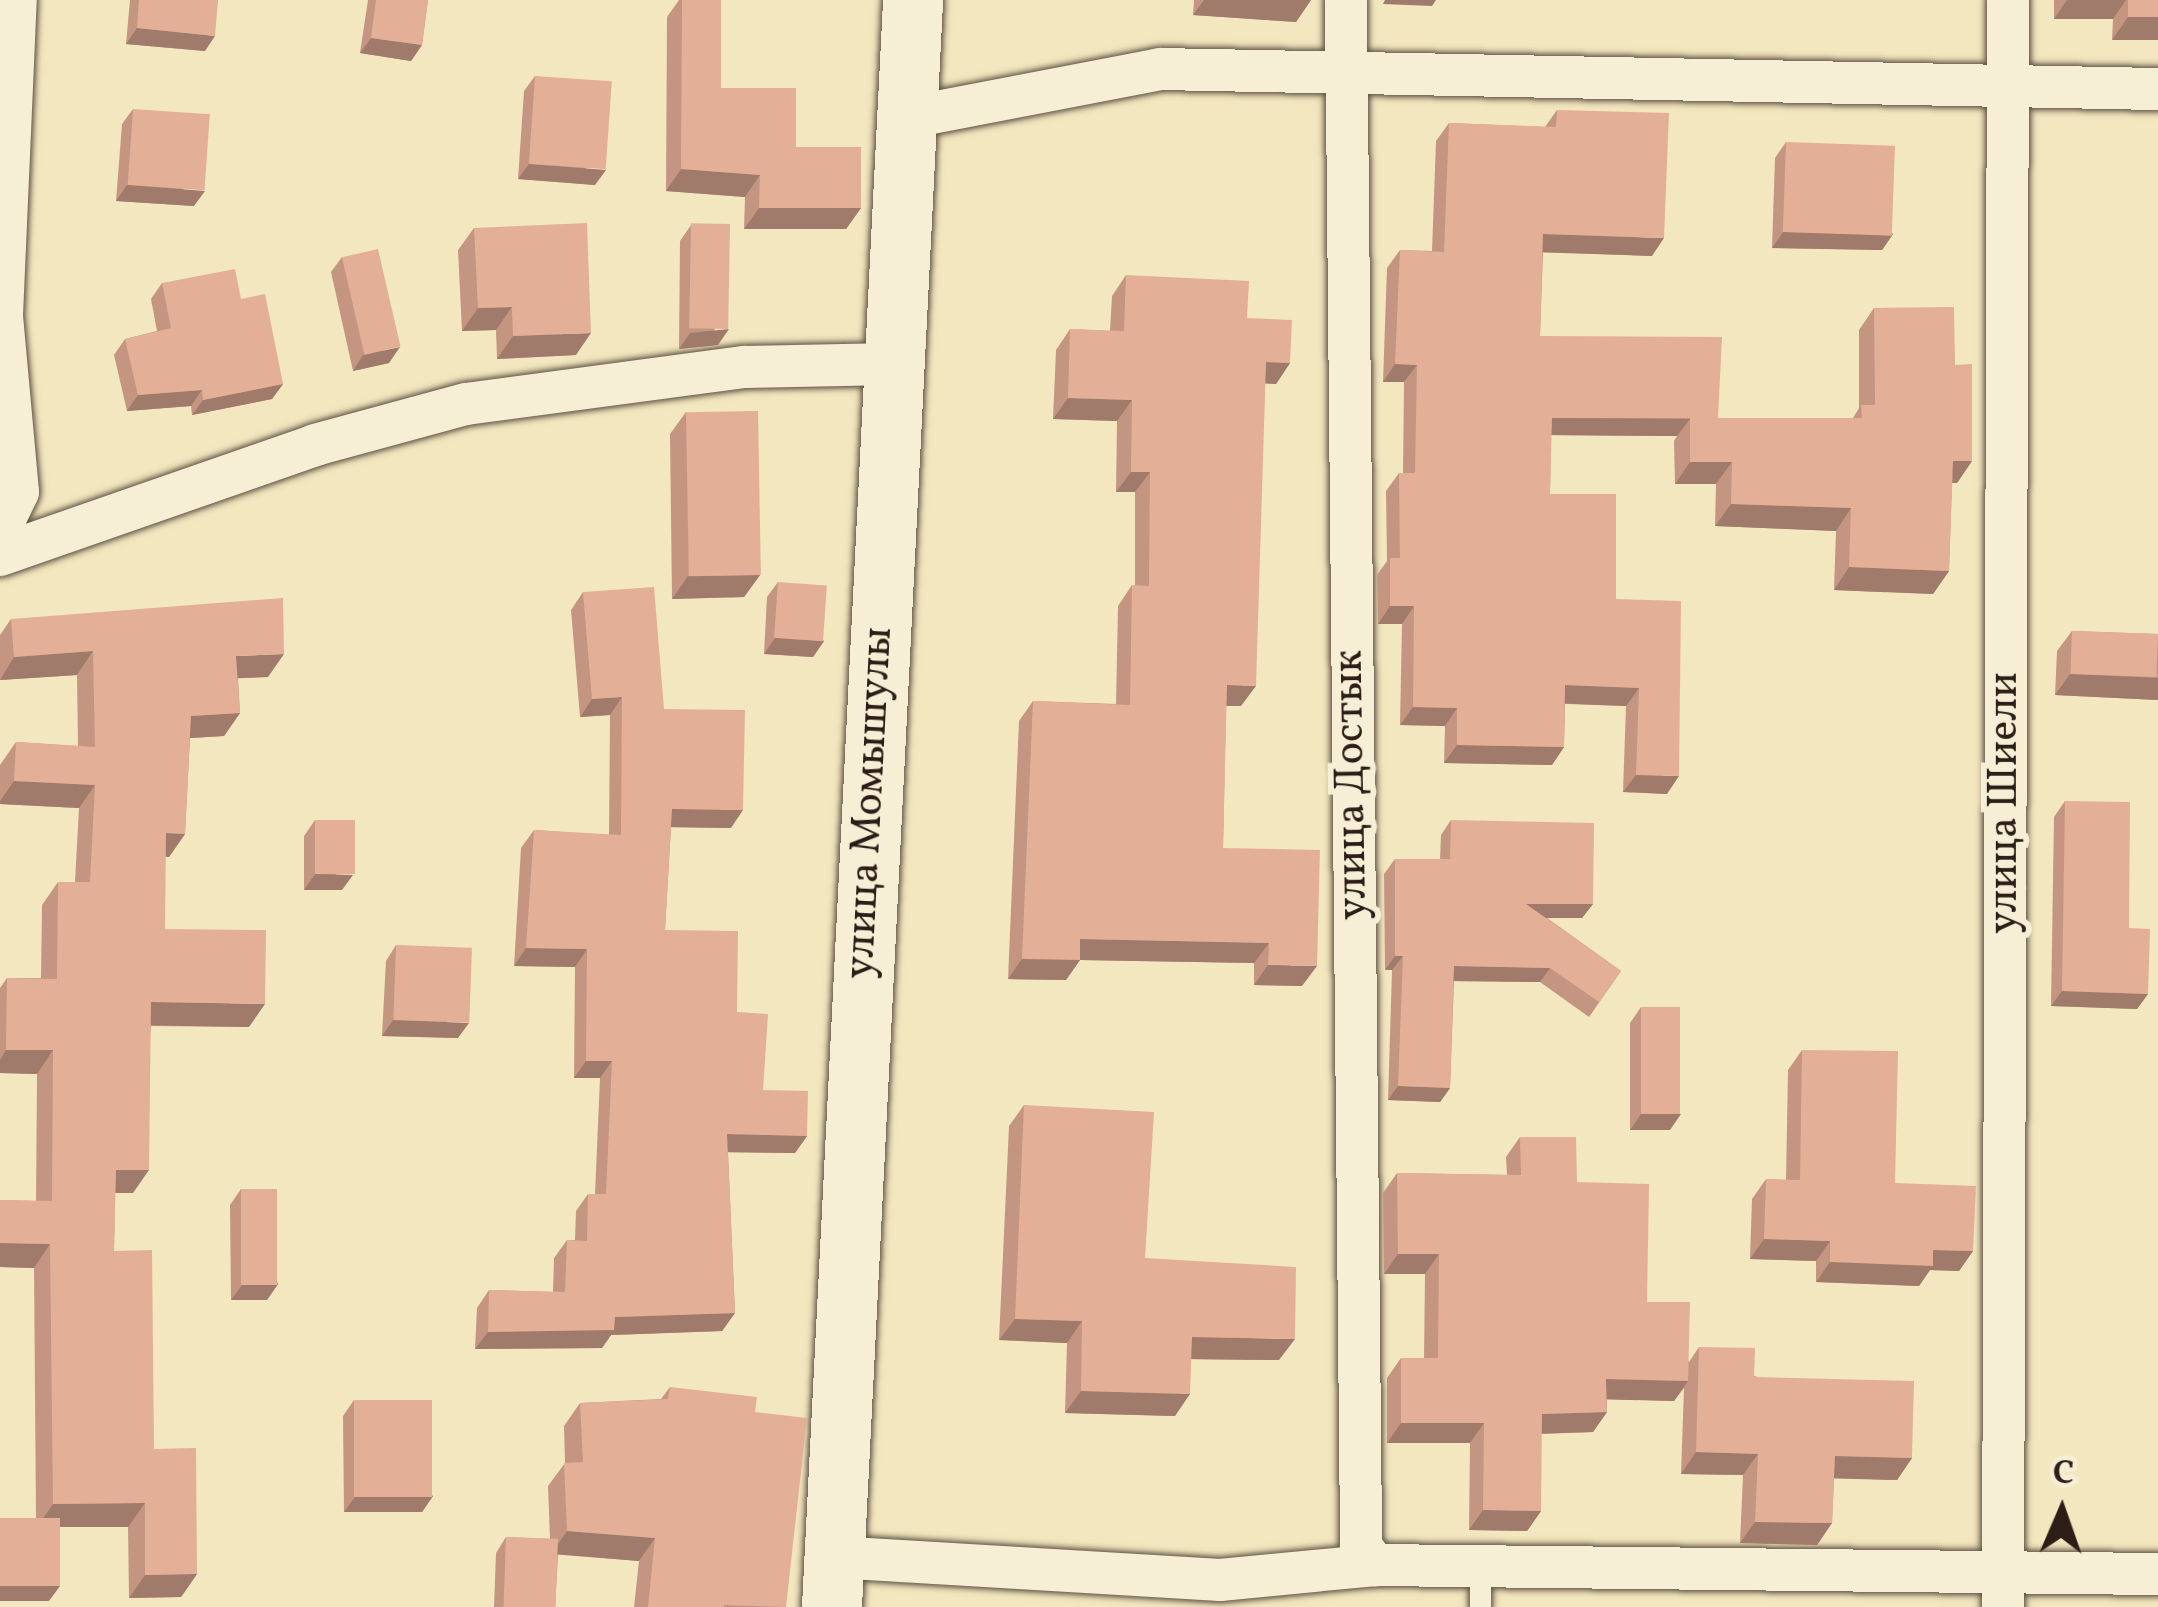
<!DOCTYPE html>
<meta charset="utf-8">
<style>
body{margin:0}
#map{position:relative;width:2158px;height:1607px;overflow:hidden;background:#f3e7bf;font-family:Vollkorn,serif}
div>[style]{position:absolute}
.roads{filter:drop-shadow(0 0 3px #5e5041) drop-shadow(0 0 3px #5e5041)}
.lane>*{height:21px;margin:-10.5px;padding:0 10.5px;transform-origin:10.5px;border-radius:10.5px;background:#f7efd5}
.street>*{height:42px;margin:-21px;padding:0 21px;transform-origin:21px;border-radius:21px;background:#f7efd5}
.secondary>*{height:60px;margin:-30px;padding:0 30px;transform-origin:30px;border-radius:30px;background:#f7efd5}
.wall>*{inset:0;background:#c49682}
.shaded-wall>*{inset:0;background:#a07a6a}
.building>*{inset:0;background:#e4af97;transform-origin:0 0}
span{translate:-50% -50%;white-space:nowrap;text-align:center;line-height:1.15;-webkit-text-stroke:12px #f7efd5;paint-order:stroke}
.street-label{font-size:42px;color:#2c1e17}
.north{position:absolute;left:2002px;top:1451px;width:120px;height:120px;-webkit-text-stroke:9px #f7efd5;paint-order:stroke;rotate:2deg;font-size:33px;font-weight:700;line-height:48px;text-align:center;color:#2c1e17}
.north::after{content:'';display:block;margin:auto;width:42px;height:54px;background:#2c1e17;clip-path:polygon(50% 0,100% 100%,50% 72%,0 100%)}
</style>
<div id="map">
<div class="roads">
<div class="lane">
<i style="left:1480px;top:1607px;width:37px;rotate:-90deg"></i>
</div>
<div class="street">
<i style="left:1346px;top:0;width:1546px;rotate:89.44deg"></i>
<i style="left:1361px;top:1546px;width:24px;rotate:54deg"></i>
<i style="left:906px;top:118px;width:259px;rotate:-10.9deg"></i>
<i style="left:1160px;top:69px;width:998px;rotate:1.15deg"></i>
<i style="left:0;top:529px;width:41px;rotate:-64.1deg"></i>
<i style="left:18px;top:492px;width:178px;rotate:-95.2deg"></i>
<i style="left:2px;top:315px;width:315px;rotate:-87.5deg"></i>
<i style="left:0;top:555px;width:334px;rotate:-19.2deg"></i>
<i style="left:315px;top:445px;width:156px;rotate:-15.2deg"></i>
<i style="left:466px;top:404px;width:281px;rotate:-7.6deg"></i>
<i style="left:745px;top:367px;width:148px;rotate:-1.2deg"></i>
<i style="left:834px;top:1557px;width:387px;rotate:3.4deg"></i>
<i style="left:1220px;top:1580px;width:156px;rotate:-5.5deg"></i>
<i style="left:1375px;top:1565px;width:783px;rotate:0.66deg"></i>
<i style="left:2003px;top:1607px;width:1607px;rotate:-89.82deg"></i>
</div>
<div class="secondary">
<i style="left:832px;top:1607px;width:1609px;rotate:-87.11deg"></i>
</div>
</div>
<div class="wall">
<i style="clip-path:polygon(130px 0,218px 0,205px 51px,126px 44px)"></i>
<i style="clip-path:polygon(368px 0,428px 0,422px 45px,411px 61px,360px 53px)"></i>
<i style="clip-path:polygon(679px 0,721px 0,721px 88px,796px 147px,861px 208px,846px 229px,744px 229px,745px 197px,666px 191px,667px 17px)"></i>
<i style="clip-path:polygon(1194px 0,1311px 0,1296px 22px,1193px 15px)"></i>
<i style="clip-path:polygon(2054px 0,2158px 0,2112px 40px,2113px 19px,2054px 19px)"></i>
<i style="clip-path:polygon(535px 76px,595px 185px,518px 179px,524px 91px)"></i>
<i style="clip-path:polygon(133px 109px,194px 206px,116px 201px,122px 124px)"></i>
<i style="clip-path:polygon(1557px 110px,1652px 256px,1543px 252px,1540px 336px,1718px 418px,1853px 418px,1859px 408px,1859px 330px,1874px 308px,1955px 365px,1972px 461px,1957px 483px,1952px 483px,1949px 571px,1933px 594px,1834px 590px,1836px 531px,1715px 526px,1716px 484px,1675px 484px,1674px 441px,1677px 436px,1551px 435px,1550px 494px,1616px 599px,1667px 794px,1623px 792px,1626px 706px,1565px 704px,1564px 747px,1552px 765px,1444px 763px,1445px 726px,1400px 725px,1402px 624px,1378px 624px,1377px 575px,1387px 561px,1386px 491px,1399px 473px,1403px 473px,1404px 382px,1383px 382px,1387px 268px,1400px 250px,1432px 251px,1436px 141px,1449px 123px,1545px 127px)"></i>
<i style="clip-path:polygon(1786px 142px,1893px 234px,1882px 250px,1772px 248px,1775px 158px)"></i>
<i style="clip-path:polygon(691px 225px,718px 345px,679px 349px,680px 241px)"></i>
<i style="clip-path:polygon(474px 228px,576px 355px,497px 359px,496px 330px,462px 331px,458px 250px)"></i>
<i style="clip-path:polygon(342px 257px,389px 363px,353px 371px,331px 272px)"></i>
<i style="clip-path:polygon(1126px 275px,1247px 318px,1290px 363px,1276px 384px,1265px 383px,1241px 706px,1226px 706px,1223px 848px,1302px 986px,1254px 985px,1254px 963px,1080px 960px,1066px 980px,1008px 979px,1019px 721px,1033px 701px,1116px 704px,1118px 606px,1132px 585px,1135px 585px,1135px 492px,1116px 492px,1117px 421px,1053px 419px,1056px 350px,1070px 329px,1110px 331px,1112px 296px)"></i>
<i style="clip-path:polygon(162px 283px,241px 299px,283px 384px,272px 399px,192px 415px,191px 406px,127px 411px,114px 355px,125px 339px,157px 331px,151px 299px)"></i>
<i style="clip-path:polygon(686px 412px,760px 575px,744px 597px,672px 599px,670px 434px)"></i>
<i style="clip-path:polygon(778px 582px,824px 641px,813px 657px,764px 654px,767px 597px)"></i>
<i style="clip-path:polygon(583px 592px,664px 709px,731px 828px,671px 827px,665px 930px,737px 1012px,763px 1090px,807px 1136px,795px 1153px,728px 1152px,735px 1313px,722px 1331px,611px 1335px,602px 1348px,475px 1349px,477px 1308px,489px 1290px,553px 1292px,554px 1258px,567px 1240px,575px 1240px,576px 1211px,588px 1194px,595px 1194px,600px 1078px,574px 1078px,575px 967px,514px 966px,521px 848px,534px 830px,609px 835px,610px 715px,580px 717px,571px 610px)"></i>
<i style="clip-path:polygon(11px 619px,268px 677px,238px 678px,240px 713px,224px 736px,190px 738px,185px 834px,169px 857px,165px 857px,165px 929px,249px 1027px,151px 1026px,133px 1193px,115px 1193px,114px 1251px,154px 1449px,197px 1574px,181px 1597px,129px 1598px,128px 1527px,60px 1527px,49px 1601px,36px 1518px,34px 1268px,0 1267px,0 1200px,36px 1201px,37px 1074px,0 1073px,0 988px,7px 978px,41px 978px,42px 905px,58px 882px,75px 882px,79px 808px,0 804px,0 765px,16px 742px,78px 746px,77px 675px,0 680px,0 635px)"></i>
<i style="clip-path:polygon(2072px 631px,2158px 634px,2158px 700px,2055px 695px,2057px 651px)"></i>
<i style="clip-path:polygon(2065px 801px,2129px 928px,2148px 994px,2137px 1009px,2051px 1006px,2054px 817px)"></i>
<i style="clip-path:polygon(315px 820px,342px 890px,304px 890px,304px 836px)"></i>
<i style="clip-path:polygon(1451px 820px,1593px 904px,1582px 918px,1547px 918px,1621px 971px,1589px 1017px,1540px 982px,1454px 981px,1450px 1088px,1440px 1102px,1388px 1100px,1392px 970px,1385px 970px,1384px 874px,1395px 859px,1440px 859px,1441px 835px)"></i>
<i style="clip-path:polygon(396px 945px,458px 1038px,382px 1036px,386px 961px)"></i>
<i style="clip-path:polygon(1641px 1007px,1670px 1130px,1630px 1130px,1630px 1023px)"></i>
<i style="clip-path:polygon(1802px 1050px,1895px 1183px,1973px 1251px,1959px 1271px,1930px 1270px,1919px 1286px,1816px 1282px,1816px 1261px,1750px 1259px,1752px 1199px,1766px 1179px,1786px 1180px,1788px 1070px)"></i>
<i style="clip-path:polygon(1024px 1105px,1145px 1258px,1279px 1360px,1191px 1359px,1175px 1416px,1065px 1413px,1067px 1343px,999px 1340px,1009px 1126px)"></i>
<i style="clip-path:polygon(1520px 1137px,1577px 1182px,1647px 1302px,1689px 1362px,1699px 1347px,1912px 1458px,1897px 1480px,1834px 1478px,1832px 1523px,1817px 1545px,1740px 1543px,1743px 1475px,1681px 1474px,1684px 1388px,1674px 1401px,1607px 1399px,1607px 1412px,1593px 1432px,1541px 1434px,1541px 1511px,1527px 1531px,1469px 1530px,1470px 1443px,1387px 1443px,1387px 1378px,1401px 1358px,1424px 1358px,1425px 1274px,1384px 1274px,1383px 1193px,1397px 1173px,1507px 1175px,1506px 1157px)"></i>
<i style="clip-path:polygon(241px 1189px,278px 1284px,267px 1300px,231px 1300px,230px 1205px)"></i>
<i style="clip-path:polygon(670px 1387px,755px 1412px,786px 1607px,634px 1607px,639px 1561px,558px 1554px,555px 1607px,494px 1607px,496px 1553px,506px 1537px,550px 1539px,548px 1486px,565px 1463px,564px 1426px,580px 1403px,661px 1399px)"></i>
<i style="clip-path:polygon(354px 1400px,433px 1496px,422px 1512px,344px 1512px,343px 1416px)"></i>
</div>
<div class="shaded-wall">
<i style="clip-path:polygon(1204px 0,1311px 0,1296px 22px,1193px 15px)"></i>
<i style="clip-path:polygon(1385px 0,1436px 0,1432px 6px,1383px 4px)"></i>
<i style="clip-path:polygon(2067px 0,2126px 0,2113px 19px,2054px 19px)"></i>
<i style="clip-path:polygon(2128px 17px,2158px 17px,2158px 40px,2112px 40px)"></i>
<i style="clip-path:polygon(137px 28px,215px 36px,205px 51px,126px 44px)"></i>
<i style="clip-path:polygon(371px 38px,422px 45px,411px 61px,360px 53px)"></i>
<i style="clip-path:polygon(529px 164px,606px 170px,595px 185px,518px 179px)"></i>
<i style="clip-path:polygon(681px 169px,760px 175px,745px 197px,666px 191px)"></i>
<i style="clip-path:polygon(127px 185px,205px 191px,194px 206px,116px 201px)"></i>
<i style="clip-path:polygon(759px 208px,861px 208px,846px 229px,744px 229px)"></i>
<i style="clip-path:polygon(1783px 232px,1893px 234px,1882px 250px,1772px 248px)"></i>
<i style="clip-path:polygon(1543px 234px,1664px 238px,1652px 256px,1531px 252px)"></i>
<i style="clip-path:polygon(512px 307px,496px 330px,462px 331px,478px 308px)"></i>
<i style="clip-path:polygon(729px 329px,718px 345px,679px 349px,690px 333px)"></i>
<i style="clip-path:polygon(591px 333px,576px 355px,497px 359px,513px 336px)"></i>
<i style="clip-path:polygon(400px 347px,389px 363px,353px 371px,363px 355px)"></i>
<i style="clip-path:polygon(1266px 362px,1290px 363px,1276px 384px,1251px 383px)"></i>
<i style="clip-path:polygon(1395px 364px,1417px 365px,1404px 382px,1383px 382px)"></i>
<i style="clip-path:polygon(283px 384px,272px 399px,192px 415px,203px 400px)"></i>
<i style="clip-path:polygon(202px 390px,191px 406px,127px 411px,138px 395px)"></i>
<i style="clip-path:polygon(1068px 398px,1132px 400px,1117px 421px,1053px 419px)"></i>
<i style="clip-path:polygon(1552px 418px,1690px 419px,1677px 436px,1539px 435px)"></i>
<i style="clip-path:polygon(1953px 461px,1972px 461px,1957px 483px,1937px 483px)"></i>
<i style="clip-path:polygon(1690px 462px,1732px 462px,1716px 484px,1675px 484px)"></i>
<i style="clip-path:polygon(1131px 472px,1150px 472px,1135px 492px,1116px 492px)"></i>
<i style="clip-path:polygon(1731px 504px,1851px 508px,1836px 531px,1715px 526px)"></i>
<i style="clip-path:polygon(1849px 567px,1949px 571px,1933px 594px,1834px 590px)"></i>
<i style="clip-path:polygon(760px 575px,744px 597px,672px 599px,688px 576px)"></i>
<i style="clip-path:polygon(1390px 606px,1414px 606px,1402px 624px,1378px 624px)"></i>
<i style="clip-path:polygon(775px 638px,824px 641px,813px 657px,764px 654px)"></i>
<i style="clip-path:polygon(93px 651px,77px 675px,0 680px,14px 657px)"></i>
<i style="clip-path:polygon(284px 654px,268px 677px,220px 679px,236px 656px)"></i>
<i style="clip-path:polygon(2070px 674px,2158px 678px,2158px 700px,2055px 695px)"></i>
<i style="clip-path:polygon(1227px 685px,1256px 686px,1241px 706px,1212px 706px)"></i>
<i style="clip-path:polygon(1565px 685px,1639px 688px,1626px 706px,1553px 703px)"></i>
<i style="clip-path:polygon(622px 697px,610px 715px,580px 717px,592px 699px)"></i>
<i style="clip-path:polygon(1413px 707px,1457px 708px,1445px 726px,1400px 725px)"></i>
<i style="clip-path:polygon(240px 713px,224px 736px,175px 739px,191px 716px)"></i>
<i style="clip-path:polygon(1457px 745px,1564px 747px,1552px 765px,1444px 763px)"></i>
<i style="clip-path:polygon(1636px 775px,1679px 776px,1667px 794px,1623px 792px)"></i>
<i style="clip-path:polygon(14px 781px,95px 785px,79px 808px,0 804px,0 801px)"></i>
<i style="clip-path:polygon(672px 809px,743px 810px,731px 828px,659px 827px)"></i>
<i style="clip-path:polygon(166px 833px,185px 834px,169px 857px,149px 856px)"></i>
<i style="clip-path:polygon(315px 874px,353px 875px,342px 890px,304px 890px)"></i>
<i style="clip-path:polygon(1526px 904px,1593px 904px,1582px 918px,1516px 918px)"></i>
<i style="clip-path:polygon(1080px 939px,1269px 943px,1254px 963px,1080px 960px,1066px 980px,1008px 979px,1022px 959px)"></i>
<i style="clip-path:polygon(526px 948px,587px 949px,575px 967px,514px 966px)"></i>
<i style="clip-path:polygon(1395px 956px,1403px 956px,1392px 970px,1385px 970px)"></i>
<i style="clip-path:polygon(1268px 965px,1317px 966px,1302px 986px,1254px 985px)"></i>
<i style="clip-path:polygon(1454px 966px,1550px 968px,1540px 982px,1444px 981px)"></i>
<i style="clip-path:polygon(2062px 991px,2148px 994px,2137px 1009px,2051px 1006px)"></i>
<i style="clip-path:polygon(151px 1002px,265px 1004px,249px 1027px,135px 1025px)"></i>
<i style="clip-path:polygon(393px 1020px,469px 1023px,458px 1038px,382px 1036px)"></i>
<i style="clip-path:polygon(6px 1050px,53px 1050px,37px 1074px,0 1073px,0 1060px)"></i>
<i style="clip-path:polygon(586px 1061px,612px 1061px,600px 1078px,574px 1078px)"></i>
<i style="clip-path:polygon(1398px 1086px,1450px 1088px,1440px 1102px,1388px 1100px)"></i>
<i style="clip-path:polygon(1641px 1114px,1681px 1114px,1670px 1130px,1630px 1130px)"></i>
<i style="clip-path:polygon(727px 1134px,807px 1136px,795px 1153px,715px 1152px)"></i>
<i style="clip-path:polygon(116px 1170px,149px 1170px,133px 1193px,100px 1193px)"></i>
<i style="clip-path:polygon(1764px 1239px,1830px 1241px,1816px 1261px,1750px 1259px)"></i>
<i style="clip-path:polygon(0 1243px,50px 1244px,34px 1268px,0 1267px)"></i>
<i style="clip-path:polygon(1933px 1250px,1973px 1251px,1959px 1271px,1930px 1270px,1919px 1286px,1816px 1282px,1830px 1262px)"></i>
<i style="clip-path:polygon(1398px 1254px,1439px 1254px,1425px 1274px,1384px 1274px)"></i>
<i style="clip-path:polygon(278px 1284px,267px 1300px,231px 1300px,242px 1285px)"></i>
<i style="clip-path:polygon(735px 1313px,722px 1331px,611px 1335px,602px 1348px,475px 1349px,488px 1332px,615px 1317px)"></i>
<i style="clip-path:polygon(1015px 1319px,1082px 1321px,1067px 1343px,999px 1340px)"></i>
<i style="clip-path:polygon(1192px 1337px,1295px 1339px,1279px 1360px,1176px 1359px)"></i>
<i style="clip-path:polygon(1606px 1379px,1688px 1381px,1674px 1401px,1592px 1399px)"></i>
<i style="clip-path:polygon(1081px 1391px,1190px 1394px,1175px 1416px,1065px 1413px)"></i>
<i style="clip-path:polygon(1607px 1412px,1593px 1432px,1528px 1434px,1542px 1414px)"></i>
<i style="clip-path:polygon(1401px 1423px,1484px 1423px,1470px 1443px,1387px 1443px)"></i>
<i style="clip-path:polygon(1696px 1452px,1758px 1454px,1743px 1475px,1681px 1474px)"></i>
<i style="clip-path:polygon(1835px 1456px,1912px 1458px,1897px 1480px,1820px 1478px)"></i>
<i style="clip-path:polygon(433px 1496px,422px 1512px,344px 1512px,355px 1497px)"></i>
<i style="clip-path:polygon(145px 1503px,128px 1527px,37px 1527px,53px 1504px)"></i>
<i style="clip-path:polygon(1483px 1510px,1541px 1511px,1527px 1531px,1469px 1530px)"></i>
<i style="clip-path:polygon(1755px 1522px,1832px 1523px,1817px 1545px,1740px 1543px)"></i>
<i style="clip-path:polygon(567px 1531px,655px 1538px,639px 1561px,551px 1554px)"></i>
<i style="clip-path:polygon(197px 1574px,181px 1597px,129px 1598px,145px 1575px)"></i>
<i style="clip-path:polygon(0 1586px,60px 1586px,49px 1601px,0 1601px)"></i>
</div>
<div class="building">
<i style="clip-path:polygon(139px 0,218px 0,215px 36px,137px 28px)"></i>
<i style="clip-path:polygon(376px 0,428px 0,422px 45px,371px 38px)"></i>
<i style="clip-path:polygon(682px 0,721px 0,721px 88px,796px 88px,796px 147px,861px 147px,861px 208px,759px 208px,760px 175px,681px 169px)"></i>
<i style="left:2128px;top:0;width:30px;height:17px"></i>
<i style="left:535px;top:76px;width:77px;height:88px;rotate:4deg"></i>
<i style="left:133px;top:109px;width:77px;height:76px;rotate:4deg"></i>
<i style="clip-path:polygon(1557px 110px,1669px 113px,1664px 238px,1543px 234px,1540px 336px,1722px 337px,1718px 418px,1552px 418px,1550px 494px,1616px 494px,1616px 599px,1681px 601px,1679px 776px,1636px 775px,1639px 688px,1565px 685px,1564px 747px,1457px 745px,1457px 708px,1413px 707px,1414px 606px,1390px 606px,1390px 558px,1400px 558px,1399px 473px,1415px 473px,1417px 365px,1395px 364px,1400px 250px,1444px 252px,1449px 123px,1556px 127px)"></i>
<i style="left:1786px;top:142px;width:109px;height:90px;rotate:2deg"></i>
<i style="clip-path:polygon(587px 223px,591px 333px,513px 336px,512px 307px,478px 308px,474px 228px)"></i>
<i style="left:730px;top:224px;width:105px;height:39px;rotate:91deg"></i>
<i style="left:378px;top:249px;width:100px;height:37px;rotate:77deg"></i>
<i style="clip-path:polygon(235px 269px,241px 299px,265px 294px,283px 384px,203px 400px,202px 390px,138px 395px,125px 339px,171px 328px,162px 283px)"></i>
<i style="clip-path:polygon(1126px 275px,1249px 281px,1247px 318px,1292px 320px,1290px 363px,1266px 362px,1256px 686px,1227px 685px,1223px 848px,1320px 850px,1317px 966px,1268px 965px,1269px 943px,1080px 939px,1080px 960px,1022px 959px,1033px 701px,1130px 705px,1132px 585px,1149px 586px,1150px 472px,1131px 472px,1132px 400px,1068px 398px,1070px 329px,1124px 331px)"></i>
<i style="clip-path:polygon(1954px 307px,1955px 365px,1972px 364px,1972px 461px,1953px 461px,1949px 571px,1849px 567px,1851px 508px,1731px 504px,1732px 462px,1690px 462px,1690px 418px,1862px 418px,1861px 405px,1875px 405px,1874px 308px)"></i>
<i style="left:758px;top:411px;width:164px;height:72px;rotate:89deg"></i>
<i style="left:778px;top:582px;width:49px;height:56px;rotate:4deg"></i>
<i style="clip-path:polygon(654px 587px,664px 709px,745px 710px,743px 810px,672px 809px,665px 930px,738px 931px,737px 1012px,768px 1014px,763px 1090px,808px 1091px,807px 1136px,727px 1134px,735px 1313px,615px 1317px,614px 1330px,488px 1332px,489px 1290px,565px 1292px,567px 1240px,587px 1241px,588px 1194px,606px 1194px,612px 1061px,586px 1061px,587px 949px,526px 948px,534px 830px,621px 835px,622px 697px,592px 699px,583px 592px)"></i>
<i style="clip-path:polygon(283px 598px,284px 654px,236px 656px,240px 713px,191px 716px,185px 834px,166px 833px,165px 929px,266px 930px,265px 1004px,151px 1002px,149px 1170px,116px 1170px,114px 1251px,152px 1250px,154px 1449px,196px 1448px,197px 1574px,145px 1575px,145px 1503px,53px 1504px,50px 1244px,0 1243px,0 1200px,52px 1201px,53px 1050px,6px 1050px,7px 978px,57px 979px,58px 882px,90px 882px,95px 785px,14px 781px,16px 742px,95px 747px,93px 651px,14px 657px,11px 619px)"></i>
<i style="left:2072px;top:631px;width:86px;height:43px;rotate:2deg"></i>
<i style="clip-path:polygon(2065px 801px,2130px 802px,2129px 928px,2150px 929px,2148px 994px,2062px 991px)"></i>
<i style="left:315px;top:820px;width:40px;height:54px"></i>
<i style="clip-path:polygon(1451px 820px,1594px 823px,1593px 904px,1526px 904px,1621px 971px,1599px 1002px,1550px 968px,1454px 966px,1450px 1088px,1398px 1086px,1403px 956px,1395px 956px,1395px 859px,1450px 859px)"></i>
<i style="left:396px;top:945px;width:76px;height:75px;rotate:2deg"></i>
<i style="left:1641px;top:1007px;width:39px;height:107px"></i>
<i style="clip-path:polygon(1802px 1050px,1898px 1051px,1895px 1183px,1976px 1186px,1973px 1251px,1933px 1250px,1933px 1266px,1830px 1262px,1830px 1241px,1764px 1239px,1766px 1179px,1800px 1180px)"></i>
<i style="clip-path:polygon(1024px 1105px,1154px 1112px,1145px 1258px,1296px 1267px,1295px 1339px,1192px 1337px,1190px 1394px,1081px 1391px,1082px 1321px,1015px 1319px)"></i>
<i style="clip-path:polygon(1520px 1137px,1576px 1137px,1577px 1182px,1649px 1184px,1647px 1302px,1690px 1302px,1688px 1381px,1606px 1379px,1607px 1412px,1542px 1414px,1541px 1511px,1483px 1510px,1484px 1423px,1401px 1423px,1401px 1358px,1438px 1358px,1439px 1254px,1398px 1254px,1397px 1173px,1521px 1175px)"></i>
<i style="left:241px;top:1189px;width:36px;height:96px"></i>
<i style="clip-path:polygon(1699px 1347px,1755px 1348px,1754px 1377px,1914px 1381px,1912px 1458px,1835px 1456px,1832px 1523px,1755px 1522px,1758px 1454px,1696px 1452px)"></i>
<i style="clip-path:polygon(670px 1387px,757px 1397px,755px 1412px,807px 1418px,786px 1607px,724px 1605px,724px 1607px,648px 1607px,655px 1538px,567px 1531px,564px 1463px,583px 1462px,580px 1403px,668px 1399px)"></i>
<i style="left:354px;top:1400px;width:78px;height:97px"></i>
<i style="left:0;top:1518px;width:60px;height:68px"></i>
<i style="left:506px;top:1537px;width:52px;height:70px;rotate:2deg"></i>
</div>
<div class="street-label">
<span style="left:1353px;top:785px;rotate:-91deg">улица Достык</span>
<span style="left:871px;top:803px;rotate:-87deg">улица Момышулы</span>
<span style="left:2006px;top:803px;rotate:-90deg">улица Шиели</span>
</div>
<div class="north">С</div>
</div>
